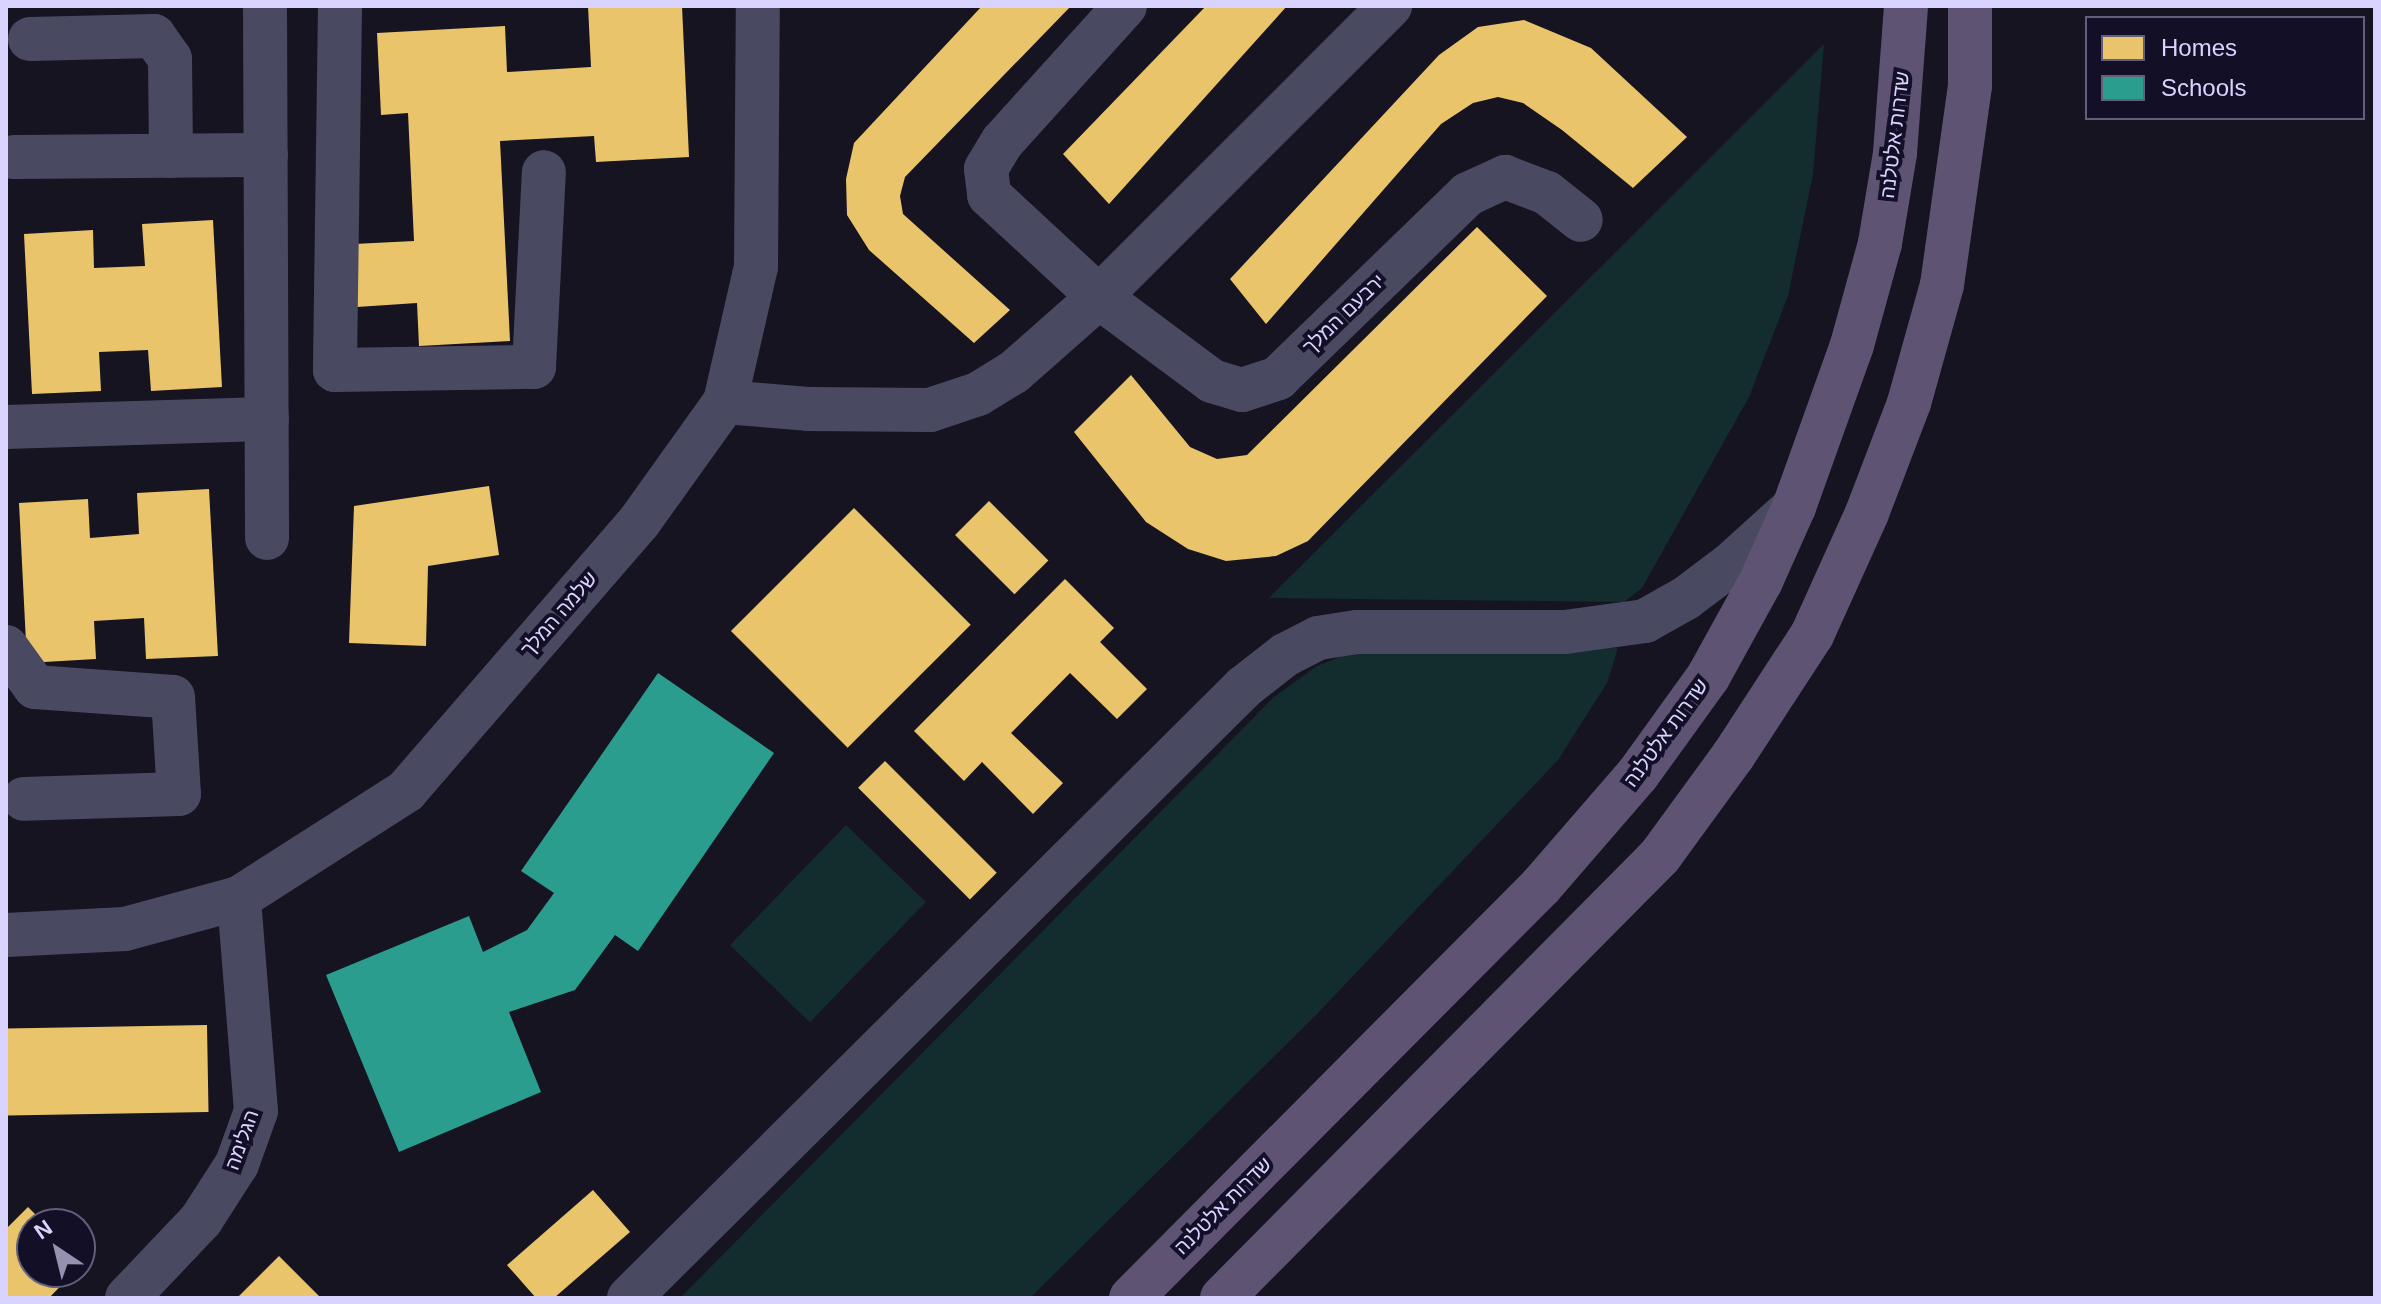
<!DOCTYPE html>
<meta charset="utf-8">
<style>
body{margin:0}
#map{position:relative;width:2381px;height:1304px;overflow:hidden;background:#161421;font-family:Arial,"Noto Sans Hebrew",sans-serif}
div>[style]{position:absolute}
.green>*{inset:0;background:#132c2d;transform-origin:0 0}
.homes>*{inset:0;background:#e9c46a;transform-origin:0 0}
.schools>*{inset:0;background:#2a9d8f}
.minor>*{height:44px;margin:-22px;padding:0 22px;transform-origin:22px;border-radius:22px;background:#4a4962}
.major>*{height:44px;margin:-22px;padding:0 22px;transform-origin:22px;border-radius:22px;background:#5e5373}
span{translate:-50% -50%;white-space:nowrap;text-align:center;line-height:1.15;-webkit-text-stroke:8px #130f26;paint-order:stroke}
.street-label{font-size:20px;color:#d9d4ff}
.frame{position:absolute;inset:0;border:8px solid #d9d4ff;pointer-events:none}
.legend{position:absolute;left:2085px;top:16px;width:280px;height:104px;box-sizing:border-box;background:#130f26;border:2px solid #625e7d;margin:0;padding:10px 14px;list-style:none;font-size:24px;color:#d9d4ff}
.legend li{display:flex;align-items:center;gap:16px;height:40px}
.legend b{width:40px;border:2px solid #625e7d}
.north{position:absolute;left:16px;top:1208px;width:80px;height:80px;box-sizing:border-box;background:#130f26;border:2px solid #625e7d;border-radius:50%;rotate:325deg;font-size:22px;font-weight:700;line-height:32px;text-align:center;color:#d9d4ff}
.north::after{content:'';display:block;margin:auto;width:28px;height:36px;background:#9591b1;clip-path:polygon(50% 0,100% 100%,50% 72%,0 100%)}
</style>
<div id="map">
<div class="green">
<i style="clip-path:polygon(1824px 44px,1813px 174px,1788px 296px,1749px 397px,1642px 588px,1624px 602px,1269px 598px)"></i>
<i style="clip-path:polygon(1618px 648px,1607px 683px,1558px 760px,1317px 1014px,1030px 1298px,680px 1298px,1274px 697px,1317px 666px,1352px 652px)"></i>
<i style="left:846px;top:825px;width:111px;height:167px;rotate:44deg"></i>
</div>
<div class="homes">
<i style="clip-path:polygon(588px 6px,682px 6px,689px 157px,596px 162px,594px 136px,500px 141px,510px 341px,419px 346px,417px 303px,357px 307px,354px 244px,414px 241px,408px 113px,381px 115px,377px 33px,505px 26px,507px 72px,591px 67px)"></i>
<i style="clip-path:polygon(982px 6px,1071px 6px,905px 177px,900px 196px,903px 214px,1010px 310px,974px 343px,869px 250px,847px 215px,846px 179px,854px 143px)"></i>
<i style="clip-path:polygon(1206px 6px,1287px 6px,1109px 204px,1063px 154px)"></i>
<i style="clip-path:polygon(1524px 20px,1591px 48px,1687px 137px,1633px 188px,1562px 130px,1523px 103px,1498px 97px,1473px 103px,1441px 124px,1266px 324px,1230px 279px,1439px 55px,1478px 27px)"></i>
<i style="clip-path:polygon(213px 220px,222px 387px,151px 391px,148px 350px,99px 352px,101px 391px,32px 394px,24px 234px,93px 230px,94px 268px,145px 266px,142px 224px)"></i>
<i style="clip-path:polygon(1477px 227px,1547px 296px,1308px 541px,1276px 556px,1226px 561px,1188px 549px,1146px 522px,1074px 432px,1131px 375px,1190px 447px,1217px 459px,1247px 455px)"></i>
<i style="clip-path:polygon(489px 486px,499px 555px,428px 566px,426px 646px,349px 643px,354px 506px)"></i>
<i style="clip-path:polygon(209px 489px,218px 656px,146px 659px,144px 618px,94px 621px,96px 659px,27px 663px,19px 503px,88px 499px,90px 538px,139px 534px,137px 493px)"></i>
<i style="left:989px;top:501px;width:84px;height:48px;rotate:45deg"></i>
<i style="left:854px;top:508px;width:165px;height:174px;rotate:45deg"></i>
<i style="clip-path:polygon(1065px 579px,1114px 628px,1100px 642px,1147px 689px,1117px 719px,1070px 673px,1011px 733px,1063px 783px,1033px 814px,982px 762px,964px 781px,914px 731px)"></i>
<i style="left:885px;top:761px;width:158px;height:38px;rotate:45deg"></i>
<i style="left:207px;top:1025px;width:87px;height:201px;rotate:89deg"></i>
<i style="clip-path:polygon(593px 1190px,630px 1232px,554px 1298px,536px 1298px,507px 1265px)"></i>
<i style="clip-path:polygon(28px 1207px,45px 1224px,32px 1224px,32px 1272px,74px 1272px,49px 1298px,6px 1298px,6px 1229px)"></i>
<i style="clip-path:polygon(279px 1256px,321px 1298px,237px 1298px)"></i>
</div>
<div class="schools">
<i style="clip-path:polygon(658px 673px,774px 753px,638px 951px,615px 935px,575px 990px,509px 1012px,541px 1092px,399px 1152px,326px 975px,469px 916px,483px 952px,527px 930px,554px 893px,521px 871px)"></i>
</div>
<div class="minor">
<i style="left:265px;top:6px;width:532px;rotate:89.78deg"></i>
<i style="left:340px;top:6px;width:364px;rotate:90.8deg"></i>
<i style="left:335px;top:370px;width:199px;rotate:-0.9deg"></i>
<i style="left:534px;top:367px;width:195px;rotate:-87.1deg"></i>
<i style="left:1125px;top:6px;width:183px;rotate:132.1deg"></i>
<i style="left:1002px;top:142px;width:31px;rotate:121deg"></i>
<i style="left:986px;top:169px;width:26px;rotate:83deg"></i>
<i style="left:989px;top:195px;width:150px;rotate:42.8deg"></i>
<i style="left:1099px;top:297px;width:141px;rotate:36.6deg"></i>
<i style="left:1212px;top:381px;width:31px;rotate:17deg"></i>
<i style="left:1242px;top:390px;width:38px;rotate:-18deg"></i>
<i style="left:1278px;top:378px;width:264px;rotate:-44.1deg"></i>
<i style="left:1468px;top:194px;width:41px;rotate:-24.7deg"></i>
<i style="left:1505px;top:177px;width:45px;rotate:20.9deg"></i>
<i style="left:1547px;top:193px;width:43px;rotate:38.5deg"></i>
<i style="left:30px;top:39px;width:124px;rotate:-1.4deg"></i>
<i style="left:154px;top:36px;width:28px;rotate:55deg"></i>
<i style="left:170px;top:59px;width:97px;rotate:89.4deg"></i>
<i style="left:14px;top:157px;width:252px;rotate:-0.5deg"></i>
<i style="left:725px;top:402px;width:83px;rotate:4.8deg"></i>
<i style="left:808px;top:409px;width:122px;rotate:0.5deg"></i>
<i style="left:930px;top:410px;width:51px;rotate:-18.4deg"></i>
<i style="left:978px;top:394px;width:42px;rotate:-31.4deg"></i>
<i style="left:1014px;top:372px;width:113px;rotate:-41.4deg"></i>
<i style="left:1099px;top:297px;width:412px;rotate:-45deg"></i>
<i style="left:6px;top:427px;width:261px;rotate:-1.8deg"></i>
<i style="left:6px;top:647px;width:49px;rotate:54.1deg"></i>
<i style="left:35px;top:687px;width:138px;rotate:4.1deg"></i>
<i style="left:173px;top:697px;width:97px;rotate:86.5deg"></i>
<i style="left:179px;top:794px;width:155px;rotate:178.2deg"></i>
<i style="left:6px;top:935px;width:119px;rotate:-2.9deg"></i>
<i style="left:125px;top:929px;width:118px;rotate:-15.2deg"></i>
<i style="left:239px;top:898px;width:198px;rotate:-32.6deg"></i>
<i style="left:406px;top:791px;width:356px;rotate:-49.1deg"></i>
<i style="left:639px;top:522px;width:148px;rotate:-54.4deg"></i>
<i style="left:725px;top:402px;width:139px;rotate:-77.1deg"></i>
<i style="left:756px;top:267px;width:261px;rotate:-89.6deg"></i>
<i style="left:127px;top:1298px;width:108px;rotate:-46.5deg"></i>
<i style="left:201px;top:1220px;width:67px;rotate:-57.3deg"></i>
<i style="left:237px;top:1164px;width:56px;rotate:-70.3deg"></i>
<i style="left:256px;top:1111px;width:214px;rotate:-94.6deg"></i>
<i style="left:629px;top:1298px;width:867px;rotate:-44.81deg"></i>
<i style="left:1244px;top:687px;width:52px;rotate:-38deg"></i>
<i style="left:1285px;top:655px;width:37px;rotate:-27deg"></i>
<i style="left:1318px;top:638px;width:39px;rotate:-9deg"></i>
<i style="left:1357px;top:632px;width:208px"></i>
<i style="left:1565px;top:632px;width:81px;rotate:-7.8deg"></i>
<i style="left:1645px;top:621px;width:47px;rotate:-29.3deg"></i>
<i style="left:1686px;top:598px;width:56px;rotate:-37.1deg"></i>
<i style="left:1731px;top:564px;width:85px;rotate:-42.1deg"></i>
</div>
<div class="major">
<i style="left:1131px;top:1298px;width:581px;rotate:-45.14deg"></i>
<i style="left:1541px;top:886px;width:148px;rotate:-49.1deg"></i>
<i style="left:1638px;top:774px;width:120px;rotate:-54.2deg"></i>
<i style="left:1708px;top:677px;width:110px;rotate:-61.1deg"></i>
<i style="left:1761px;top:581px;width:81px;rotate:-66deg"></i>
<i style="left:1794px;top:507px;width:172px;rotate:-70.3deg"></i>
<i style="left:1852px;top:345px;width:106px;rotate:-74.6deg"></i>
<i style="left:1880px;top:243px;width:91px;rotate:-80.5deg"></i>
<i style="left:1895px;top:153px;width:147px;rotate:-85.7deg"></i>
<i style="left:1222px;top:1298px;width:622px;rotate:-45.26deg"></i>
<i style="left:1660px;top:856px;width:124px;rotate:-53.9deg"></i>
<i style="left:1733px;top:756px;width:145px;rotate:-56.9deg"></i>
<i style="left:1812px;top:635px;width:134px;rotate:-65.7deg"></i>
<i style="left:1867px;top:513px;width:118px;rotate:-69.1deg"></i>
<i style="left:1909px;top:403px;width:123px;rotate:-74.4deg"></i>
<i style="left:1942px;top:285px;width:201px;rotate:-82deg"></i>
<i style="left:1970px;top:86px;width:80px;rotate:-90deg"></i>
</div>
<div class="street-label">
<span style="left:1895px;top:135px;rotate:-83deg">שדרות אלטלנה</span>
<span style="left:1344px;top:314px;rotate:-44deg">ירבעם המלך</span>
<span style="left:559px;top:614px;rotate:-49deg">שלמה המלך</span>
<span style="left:1666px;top:733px;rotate:-54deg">שדרות אלטלנה</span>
<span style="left:242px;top:1140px;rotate:-70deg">הגלימה</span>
<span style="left:1223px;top:1206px;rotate:-45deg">שדרות אלטלנה</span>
</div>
<div class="frame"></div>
<ul class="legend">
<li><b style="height:22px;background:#e9c46a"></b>Homes</li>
<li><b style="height:22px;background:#2a9d8f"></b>Schools</li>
</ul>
<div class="north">N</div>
</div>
